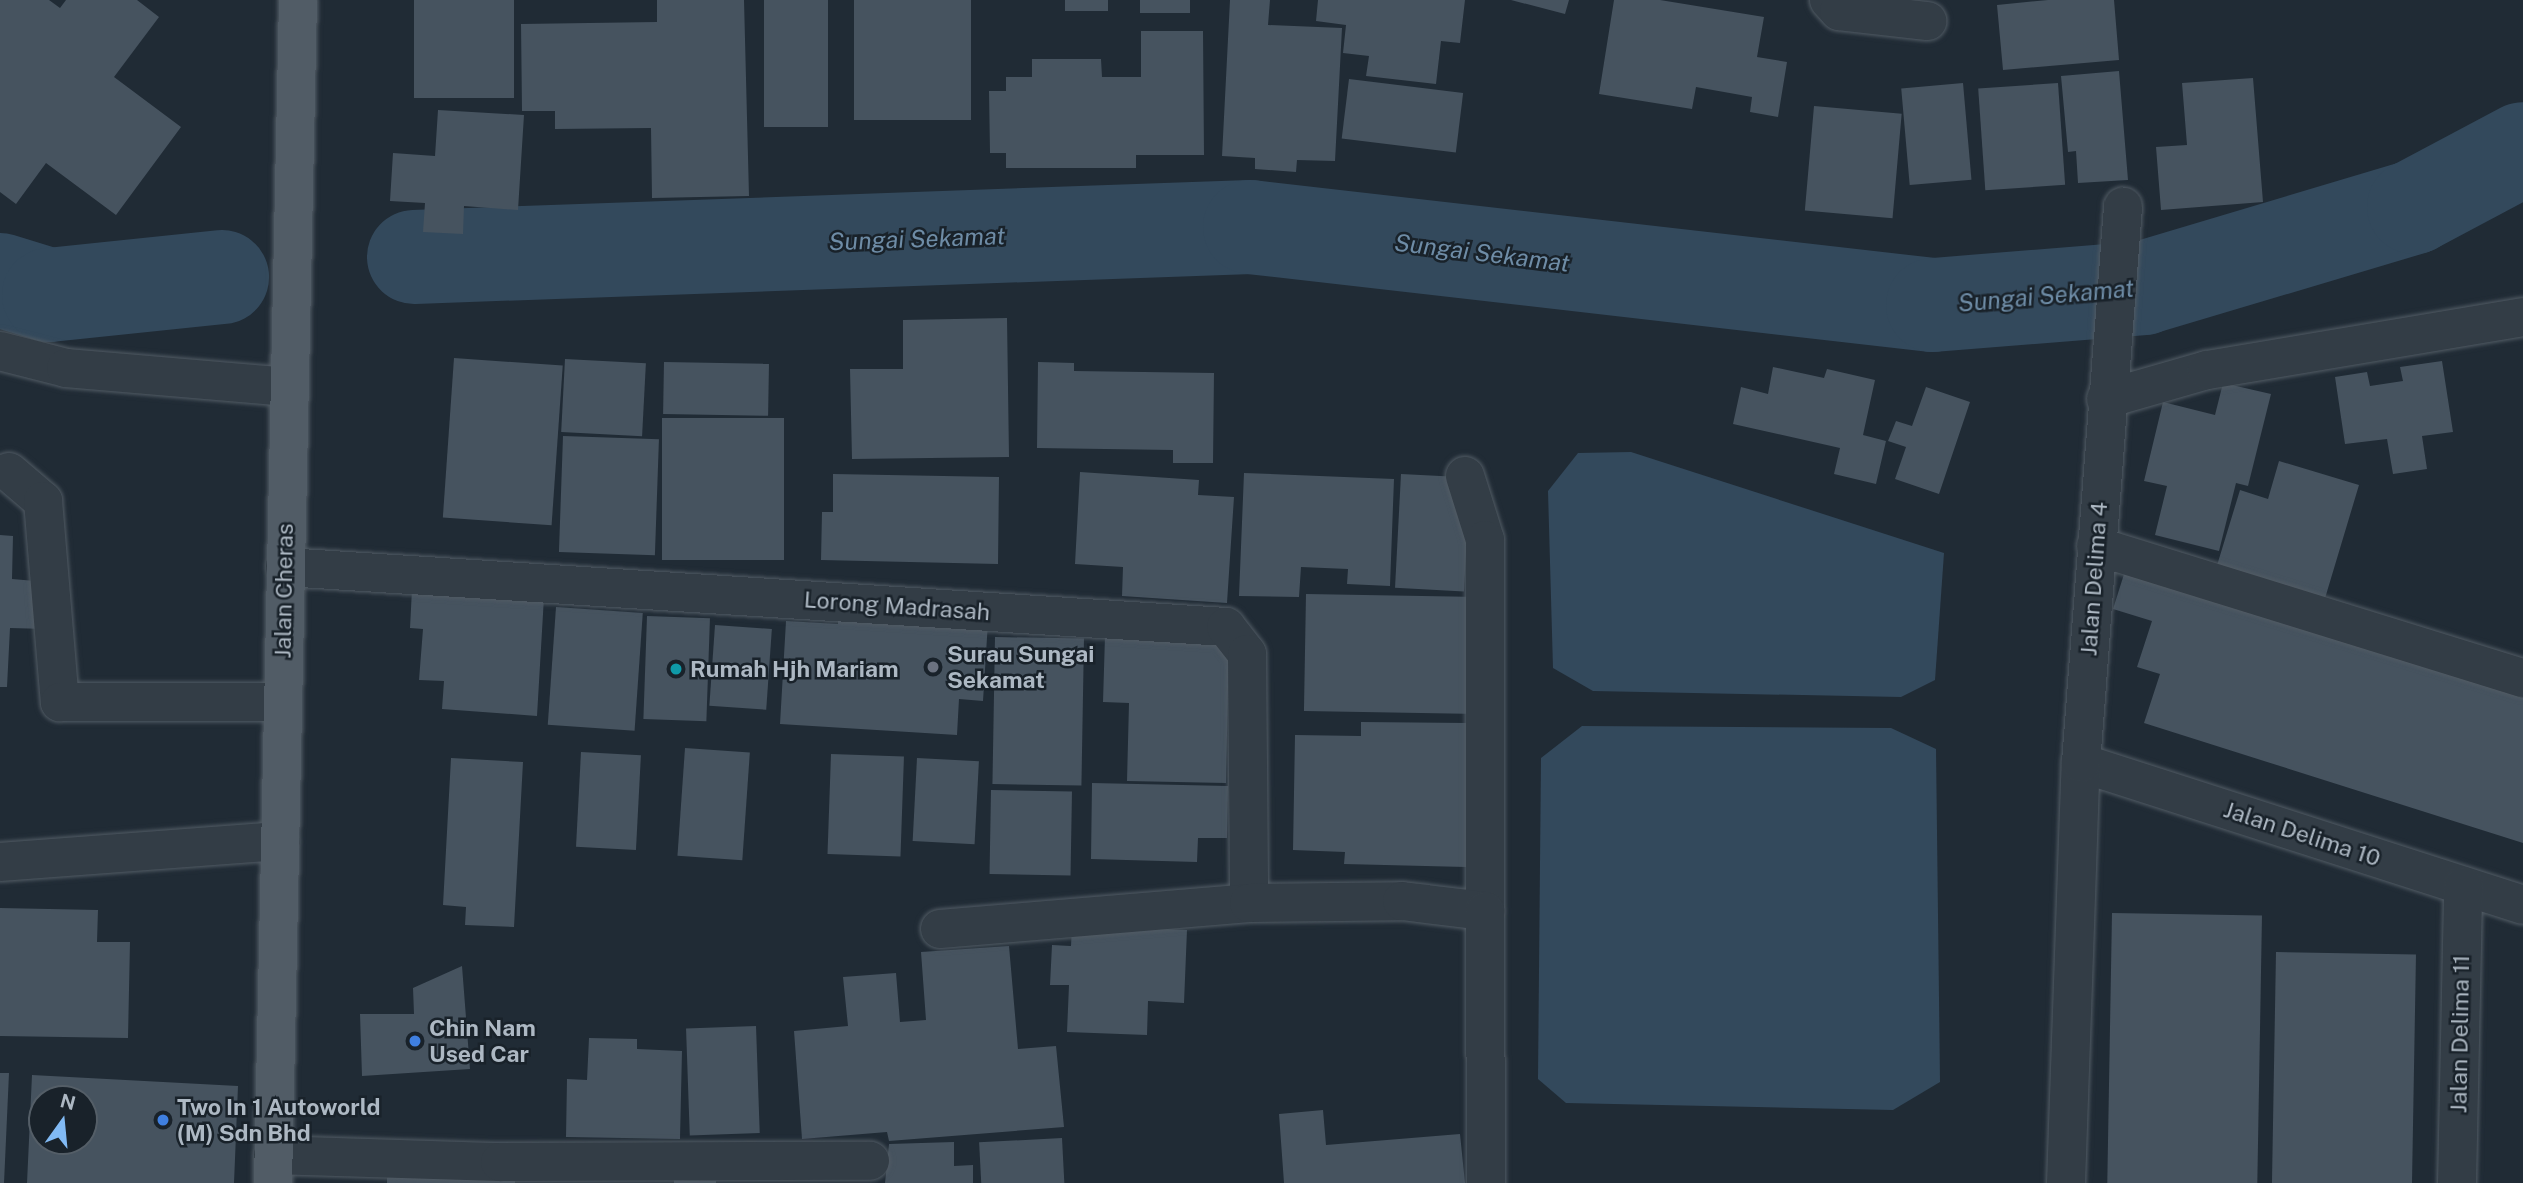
<!DOCTYPE html>
<style>
body{margin:0}
#map{position:relative;width:2523px;height:1183px;overflow:hidden;background:#202b35;font-family:"Public Sans",sans-serif}
div>[style]{position:absolute}
.water>*{inset:0;background:#33495c}
.river>*{height:94px;margin:-47px;padding:0 47px;transform-origin:47px;border-radius:47px;background:#33495c}
.building>*{inset:0;background:#46535f;transform-origin:0 0}
.roads{filter:drop-shadow(0 0 2px #515b64) drop-shadow(0 0 2px #515b64)}
.minor>*{height:38px;margin:-19px;padding:0 19px;transform-origin:19px;border-radius:19px;background:#333d46}
.major>*{height:38px;margin:-19px;padding:0 19px;transform-origin:19px;border-radius:19px;background:#515c66}
.dots>*{width:19px;height:19px;translate:-50% -50%;box-sizing:border-box;border:4px solid #19222a;border-radius:50%}
span{translate:-50% -50%;white-space:nowrap;text-align:center;line-height:1.15;-webkit-text-stroke:5px #19222a;paint-order:stroke}
.street-label{font-size:23px;color:#adb8c3}
.poi-label{font-size:23px;color:#adb8c3;font-weight:700}
.left{translate:0 -50%;text-align:left}
.water-label{font-size:24px;color:#6e8ca6;font-style:italic}
.north{position:absolute;left:28px;top:1085px;width:70px;height:70px;box-sizing:border-box;background:#19222a;border:2px solid #545e67;border-radius:50%;rotate:15deg;font-size:19px;font-weight:700;line-height:28px;text-align:center;color:#adb8c3}
.north::after{content:'';display:block;margin:auto;width:24px;height:32px;background:#81baf4;clip-path:polygon(50% 0,100% 100%,50% 72%,0 100%)}
</style>
<div id="map">
<div class="water">
<i style="clip-path:polygon(1631px 452px,1944px 553px,1935px 680px,1901px 697px,1593px 691px,1553px 668px,1548px 491px,1578px 453px)"></i>
<i style="clip-path:polygon(1582px 726px,1891px 728px,1936px 749px,1940px 1082px,1893px 1110px,1566px 1103px,1538px 1079px,1541px 758px)"></i>
</div>
<div class="river">
<i style="left:414px;top:257px;width:837px;rotate:-2.06deg"></i>
<i style="left:1250px;top:227px;width:687px;rotate:6.52deg"></i>
<i style="left:1933px;top:305px;width:211px;rotate:-4.6deg"></i>
<i style="left:2143px;top:288px;width:283px;rotate:-16.6deg"></i>
<i style="left:2414px;top:207px;width:123px;rotate:-28deg"></i>
<i style="left:0;top:280px;width:51px;rotate:17deg"></i>
<i style="left:49px;top:295px;width:174px;rotate:-5.9deg"></i>
</div>
<div class="building">
<i style="clip-path:polygon(0 0,49px 0,60px 8px,66px 0,137px 0,159px 17px,114px 77px,181px 127px,116px 215px,46px 163px,16px 204px,0 192px)"></i>
<i style="left:414px;top:0;width:100px;height:98px"></i>
<i style="clip-path:polygon(657px 0,744px 0,749px 196px,652px 198px,651px 128px,555px 129px,555px 111px,522px 111px,521px 24px,657px 22px)"></i>
<i style="left:764px;top:0;width:64px;height:127px"></i>
<i style="left:854px;top:0;width:117px;height:120px"></i>
<i style="left:1065px;top:0;width:43px;height:11px"></i>
<i style="left:1140px;top:0;width:50px;height:13px"></i>
<i style="clip-path:polygon(1230px 0,1270px 0,1268px 25px,1342px 28px,1335px 161px,1297px 160px,1296px 172px,1255px 169px,1255px 158px,1222px 156px)"></i>
<i style="clip-path:polygon(1318px 0,1465px 0,1460px 43px,1441px 41px,1436px 84px,1366px 76px,1369px 56px,1343px 53px,1346px 25px,1316px 21px)"></i>
<i style="clip-path:polygon(1511px 0,1569px 0,1565px 14px)"></i>
<i style="clip-path:polygon(1614px 0,1660px 0,1764px 17px,1757px 57px,1787px 62px,1778px 117px,1750px 112px,1752px 97px,1696px 87px,1692px 109px,1599px 94px)"></i>
<i style="clip-path:polygon(2048px 0,2114px 0,2119px 60px,2003px 70px,1997px 5px)"></i>
<i style="clip-path:polygon(1141px 31px,1203px 31px,1204px 155px,1136px 155px,1136px 168px,1006px 168px,1006px 153px,990px 153px,989px 91px,1006px 91px,1006px 77px,1032px 77px,1032px 59px,1101px 59px,1102px 77px,1141px 77px)"></i>
<i style="clip-path:polygon(2119px 71px,2128px 180px,2078px 183px,2076px 151px,2068px 152px,2061px 76px)"></i>
<i style="clip-path:polygon(2253px 78px,2263px 202px,2161px 210px,2156px 147px,2187px 145px,2182px 83px)"></i>
<i style="left:1349px;top:79px;width:115px;height:60px;rotate:7deg"></i>
<i style="left:1963px;top:83px;width:97px;height:62px;rotate:85deg"></i>
<i style="left:2058px;top:83px;width:102px;height:80px;rotate:86deg"></i>
<i style="left:1814px;top:106px;width:88px;height:105px;rotate:5deg"></i>
<i style="clip-path:polygon(438px 110px,524px 115px,518px 210px,464px 206px,463px 234px,423px 232px,425px 203px,390px 201px,393px 153px,435px 156px)"></i>
<i style="clip-path:polygon(1007px 318px,1009px 457px,852px 459px,850px 369px,903px 369px,903px 320px)"></i>
<i style="left:454px;top:358px;width:109px;height:160px;rotate:4deg"></i>
<i style="left:565px;top:359px;width:81px;height:73px;rotate:3deg"></i>
<i style="clip-path:polygon(2442px 361px,2453px 432px,2422px 436px,2427px 469px,2393px 474px,2387px 439px,2345px 444px,2335px 377px,2367px 372px,2370px 386px,2403px 381px,2400px 367px)"></i>
<i style="left:664px;top:362px;width:105px;height:52px;rotate:1deg"></i>
<i style="clip-path:polygon(1038px 362px,1074px 363px,1074px 371px,1214px 373px,1213px 463px,1173px 463px,1173px 450px,1037px 448px)"></i>
<i style="clip-path:polygon(1773px 367px,1824px 378px,1827px 369px,1875px 380px,1863px 435px,1886px 441px,1876px 484px,1834px 474px,1840px 448px,1733px 424px,1741px 387px,1768px 394px)"></i>
<i style="clip-path:polygon(2223px 383px,2271px 394px,2248px 486px,2236px 483px,2219px 551px,2155px 535px,2167px 486px,2144px 481px,2163px 402px,2215px 415px)"></i>
<i style="clip-path:polygon(1926px 387px,1970px 402px,1939px 494px,1895px 479px,1906px 447px,1888px 441px,1896px 421px,1912px 426px)"></i>
<i style="left:662px;top:418px;width:122px;height:142px"></i>
<i style="left:563px;top:436px;width:96px;height:116px;rotate:2deg"></i>
<i style="clip-path:polygon(2279px 461px,2359px 485px,2323px 605px,2215px 572px,2240px 490px,2268px 499px)"></i>
<i style="clip-path:polygon(1080px 472px,1199px 480px,1198px 495px,1234px 497px,1227px 603px,1122px 596px,1123px 567px,1075px 564px)"></i>
<i style="clip-path:polygon(1244px 473px,1394px 479px,1390px 586px,1347px 584px,1348px 569px,1301px 567px,1299px 597px,1239px 596px)"></i>
<i style="clip-path:polygon(833px 474px,999px 477px,998px 564px,821px 560px,822px 512px,833px 512px)"></i>
<i style="left:1401px;top:474px;width:69px;height:114px;rotate:3deg"></i>
<i style="clip-path:polygon(0 535px,13px 536px,12px 579px,47px 582px,46px 629px,10px 628px,7px 687px,0 687px)"></i>
<i style="clip-path:polygon(2125px 571px,2523px 698px,2523px 843px,2144px 723px,2160px 674px,2137px 667px,2152px 621px,2113px 609px)"></i>
<i style="clip-path:polygon(412px 589px,544px 597px,537px 716px,442px 709px,444px 681px,419px 680px,423px 629px,410px 628px)"></i>
<i style="left:1306px;top:594px;width:175px;height:117px;rotate:1deg"></i>
<i style="left:556px;top:607px;width:87px;height:118px;rotate:4deg"></i>
<i style="clip-path:polygon(838px 613px,988px 622px,983px 701px,959px 699px,957px 735px,780px 724px,786px 621px,838px 624px)"></i>
<i style="left:647px;top:616px;width:63px;height:103px;rotate:2deg"></i>
<i style="left:715px;top:625px;width:57px;height:81px;rotate:4deg"></i>
<i style="clip-path:polygon(1105px 636px,1229px 638px,1226px 783px,1127px 781px,1129px 703px,1103px 702px)"></i>
<i style="left:995px;top:637px;width:89px;height:147px;rotate:1deg"></i>
<i style="clip-path:polygon(1361px 722px,1468px 723px,1466px 867px,1344px 864px,1345px 852px,1293px 850px,1295px 735px,1361px 736px)"></i>
<i style="left:685px;top:748px;width:65px;height:108px;rotate:4deg"></i>
<i style="left:581px;top:752px;width:60px;height:95px;rotate:3deg"></i>
<i style="left:831px;top:754px;width:73px;height:100px;rotate:2deg"></i>
<i style="clip-path:polygon(451px 758px,523px 762px,514px 927px,465px 925px,466px 907px,443px 905px)"></i>
<i style="left:917px;top:758px;width:62px;height:83px;rotate:3deg"></i>
<i style="clip-path:polygon(1092px 783px,1228px 786px,1227px 838px,1198px 838px,1197px 862px,1091px 859px)"></i>
<i style="left:991px;top:790px;width:81px;height:84px;rotate:1deg"></i>
<i style="clip-path:polygon(0 908px,98px 910px,97px 942px,130px 942px,128px 1038px,0 1036px)"></i>
<i style="left:2112px;top:913px;width:150px;height:270px;rotate:1deg"></i>
<i style="clip-path:polygon(1072px 926px,1187px 930px,1184px 1003px,1148px 1001px,1147px 1035px,1067px 1032px,1069px 985px,1050px 985px,1052px 945px,1071px 946px)"></i>
<i style="clip-path:polygon(1009px 946px,1018px 1049px,1056px 1046px,1064px 1127px,889px 1141px,887px 1132px,802px 1139px,794px 1031px,848px 1026px,843px 977px,896px 973px,900px 1022px,926px 1020px,921px 952px)"></i>
<i style="left:2276px;top:952px;width:140px;height:231px;rotate:1deg"></i>
<i style="clip-path:polygon(462px 966px,470px 1069px,362px 1076px,360px 1014px,414px 1014px,413px 988px)"></i>
<i style="left:756px;top:1026px;width:107px;height:70px;rotate:88deg"></i>
<i style="clip-path:polygon(589px 1038px,637px 1039px,637px 1049px,682px 1051px,680px 1139px,566px 1137px,567px 1079px,587px 1080px)"></i>
<i style="clip-path:polygon(0 1073px,9px 1073px,4px 1183px,0 1183px)"></i>
<i style="clip-path:polygon(evenodd,32px 1075px,238px 1086px,234px 1183px,27px 1183px,32px 1075px,42px 1099px,84px 1099px,84px 1141px,42px 1141px,42px 1099px)"></i>
<i style="clip-path:polygon(1323px 1110px,1326px 1145px,1460px 1134px,1465px 1183px,1284px 1183px,1279px 1114px)"></i>
<i style="left:1062px;top:1138px;width:45px;height:83px;rotate:87deg"></i>
<i style="clip-path:polygon(954px 1142px,954px 1166px,973px 1165px,973px 1183px,885px 1183px,889px 1144px)"></i>
<i style="left:387px;top:1169px;width:128px;height:14px"></i>
<i style="clip-path:polygon(674px 1180px,716px 1181px,716px 1183px,674px 1183px)"></i>
</div>
<div class="roads">
<div class="minor">
<i style="left:1829px;top:0;width:15px;rotate:48deg"></i>
<i style="left:1839px;top:11px;width:89px;rotate:6.5deg"></i>
<i style="left:0;top:351px;width:68px;rotate:14.4deg"></i>
<i style="left:66px;top:368px;width:223px;rotate:4.9deg"></i>
<i style="left:2106px;top:399px;width:105px;rotate:-16deg"></i>
<i style="left:2207px;top:370px;width:320px;rotate:-9.5deg"></i>
<i style="left:9px;top:472px;width:45px;rotate:40.5deg"></i>
<i style="left:43px;top:501px;width:202px;rotate:85.2deg"></i>
<i style="left:60px;top:702px;width:222px"></i>
<i style="left:1465px;top:476px;width:67px;rotate:72.6deg"></i>
<i style="left:1485px;top:540px;width:371px;rotate:90deg"></i>
<i style="left:2096px;top:546px;width:447px;rotate:17.2deg"></i>
<i style="left:285px;top:567px;width:943px;rotate:3.65deg"></i>
<i style="left:1226px;top:627px;width:34px;rotate:52deg"></i>
<i style="left:1247px;top:654px;width:249px;rotate:89.5deg"></i>
<i style="left:2081px;top:763px;width:464px;rotate:17.8deg"></i>
<i style="left:0;top:862px;width:281px;rotate:-4.3deg"></i>
<i style="left:940px;top:929px;width:310px;rotate:-4.8deg"></i>
<i style="left:1249px;top:903px;width:153px;rotate:-0.7deg"></i>
<i style="left:1402px;top:901px;width:84px;rotate:6.9deg"></i>
<i style="left:1485px;top:911px;width:272px;rotate:89.8deg"></i>
<i style="left:273px;top:1155px;width:227px;rotate:1.8deg"></i>
<i style="left:500px;top:1162px;width:370px;rotate:-0.2deg"></i>
<i style="left:2066px;top:1183px;width:420px;rotate:-88deg"></i>
<i style="left:2081px;top:763px;width:558px;rotate:-85.68deg"></i>
<i style="left:2457px;top:1183px;width:297px;rotate:-88.8deg"></i>
</div>
<div class="major">
<i style="left:273px;top:1183px;width:1183px;rotate:-88.79deg"></i>
</div>
</div>
<div class="dots">
<i style="left:933px;top:667px;background:#6b7280"></i>
<i style="left:676px;top:669px;background:#0f9aa8"></i>
<i style="left:415px;top:1041px;background:#3f7fe0"></i>
<i style="left:163px;top:1120px;background:#3f7fe0"></i>
</div>
<div class="street-label">
<span style="left:2094px;top:579px;rotate:-86deg">Jalan Delima 4</span>
<span style="left:284px;top:591px;rotate:-89deg">Jalan Cheras</span>
<span style="left:897px;top:606px;rotate:4deg">Lorong Madrasah</span>
<span style="left:2302px;top:834px;rotate:18deg">Jalan Delima 10</span>
<span style="left:2460px;top:1034px;rotate:-89deg">Jalan Delima 11</span>
</div>
<div class="poi-label">
<span class="left" style="left:947px;top:667px">Surau Sungai<br>Sekamat</span>
<span class="left" style="left:690px;top:669px">Rumah Hjh Mariam</span>
<span class="left" style="left:429px;top:1041px">Chin Nam<br>Used Car</span>
<span class="left" style="left:177px;top:1120px">Two In 1 Autoworld<br>(M) Sdn Bhd</span>
</div>
<div class="water-label">
<span style="left:917px;top:239px;rotate:-2deg">Sungai Sekamat</span>
<span style="left:1482px;top:253px;rotate:7deg">Sungai Sekamat</span>
<span style="left:2046px;top:296px;rotate:-5deg">Sungai Sekamat</span>
</div>
<div class="north">N</div>
</div>
